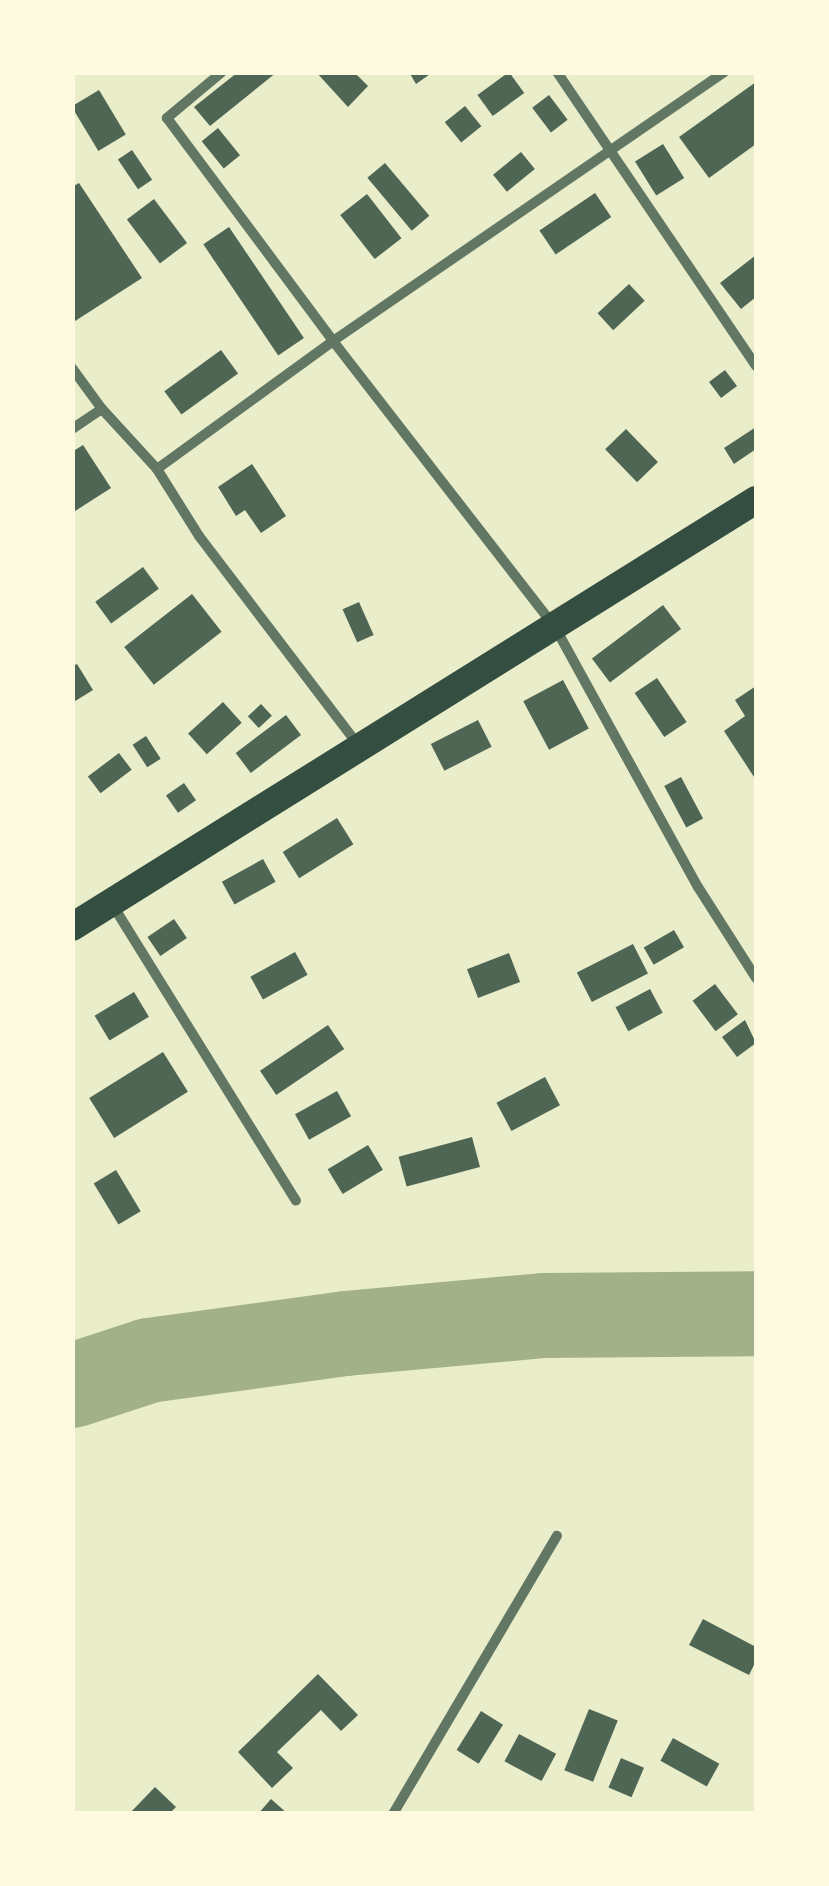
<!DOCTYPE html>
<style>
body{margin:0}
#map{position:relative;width:829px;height:1886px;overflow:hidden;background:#e9edc9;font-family:Helvetica,sans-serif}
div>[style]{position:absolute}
.river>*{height:85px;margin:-42.5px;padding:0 42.5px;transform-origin:42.5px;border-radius:42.5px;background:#a3b18a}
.building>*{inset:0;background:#4f6655;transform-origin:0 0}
.minor>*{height:10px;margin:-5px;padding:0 5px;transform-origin:5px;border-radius:5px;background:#617663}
.trunk>*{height:28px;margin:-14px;padding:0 14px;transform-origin:14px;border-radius:14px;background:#344e41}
span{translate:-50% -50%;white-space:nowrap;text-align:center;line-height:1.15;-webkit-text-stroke:9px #fefae0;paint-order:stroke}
.frame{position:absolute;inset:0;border:75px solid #fefae0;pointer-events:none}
</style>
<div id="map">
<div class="river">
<i style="left:72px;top:1385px;width:80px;rotate:-18.2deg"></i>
<i style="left:148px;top:1360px;width:199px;rotate:-7.8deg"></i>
<i style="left:345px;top:1333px;width:199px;rotate:-5.2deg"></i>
<i style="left:543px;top:1315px;width:213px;rotate:-0.5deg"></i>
</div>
<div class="building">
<i style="clip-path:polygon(238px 72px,277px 72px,210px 126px,194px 107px)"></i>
<i style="clip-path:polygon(316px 72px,354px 72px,368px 86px,348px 107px)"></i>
<i style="clip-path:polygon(409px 72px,433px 72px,416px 84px)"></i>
<i style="left:509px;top:72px;width:26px;height:39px;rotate:54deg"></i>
<i style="clip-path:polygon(756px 82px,756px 144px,709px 178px,679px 137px)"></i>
<i style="left:99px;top:90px;width:52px;height:32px;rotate:59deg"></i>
<i style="left:549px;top:95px;width:31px;height:21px;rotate:53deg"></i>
<i style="left:465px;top:106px;width:26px;height:26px;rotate:51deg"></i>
<i style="left:218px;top:128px;width:35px;height:21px;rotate:51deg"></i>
<i style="left:663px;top:144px;width:40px;height:33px;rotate:58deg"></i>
<i style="left:132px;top:150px;width:36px;height:17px;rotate:56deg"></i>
<i style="left:521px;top:152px;width:22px;height:36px;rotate:51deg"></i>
<i style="left:385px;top:163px;width:69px;height:23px;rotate:50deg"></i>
<i style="clip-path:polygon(79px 183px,142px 278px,72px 323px,72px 187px)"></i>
<i style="left:595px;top:193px;width:29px;height:67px;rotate:56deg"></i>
<i style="left:367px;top:194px;width:56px;height:34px;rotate:52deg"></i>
<i style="left:154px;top:199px;width:55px;height:34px;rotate:53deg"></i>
<i style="left:229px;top:227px;width:134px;height:31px;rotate:56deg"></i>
<i style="clip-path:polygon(756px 255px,756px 297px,741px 309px,720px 283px)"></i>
<i style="left:629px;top:284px;width:23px;height:43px;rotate:47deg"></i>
<i style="left:221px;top:350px;width:29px;height:70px;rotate:54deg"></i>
<i style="left:725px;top:370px;width:20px;height:20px;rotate:53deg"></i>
<i style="clip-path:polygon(756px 427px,756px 449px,734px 464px,724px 448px)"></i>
<i style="left:626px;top:429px;width:46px;height:29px;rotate:46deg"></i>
<i style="clip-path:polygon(83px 445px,111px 488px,72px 513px,72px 452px)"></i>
<i style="clip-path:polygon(252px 464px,286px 516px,261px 533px,245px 510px,236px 516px,218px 487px)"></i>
<i style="left:143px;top:567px;width:27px;height:59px;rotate:54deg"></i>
<i style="left:192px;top:594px;width:48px;height:86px;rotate:52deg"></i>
<i style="left:359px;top:602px;width:36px;height:18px;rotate:66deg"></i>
<i style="left:663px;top:605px;width:30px;height:89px;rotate:53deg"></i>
<i style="clip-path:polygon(77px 664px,93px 690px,72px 703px,72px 667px)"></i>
<i style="left:657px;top:678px;width:53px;height:27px;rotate:56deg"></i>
<i style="left:563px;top:680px;width:55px;height:45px;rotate:62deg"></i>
<i style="clip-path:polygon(756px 686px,756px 780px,724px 731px,745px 716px,735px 700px)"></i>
<i style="left:223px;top:702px;width:28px;height:47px;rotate:48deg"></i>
<i style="left:261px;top:704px;width:16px;height:18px;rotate:47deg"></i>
<i style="left:286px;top:715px;width:25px;height:63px;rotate:53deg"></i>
<i style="left:478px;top:720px;width:30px;height:53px;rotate:63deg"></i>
<i style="left:146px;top:736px;width:27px;height:16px;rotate:57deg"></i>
<i style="left:119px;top:753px;width:21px;height:39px;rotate:53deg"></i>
<i style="left:681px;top:777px;width:47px;height:19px;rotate:62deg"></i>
<i style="left:184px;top:783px;width:21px;height:22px;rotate:55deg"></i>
<i style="left:337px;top:818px;width:31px;height:64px;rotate:58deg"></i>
<i style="left:263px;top:859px;width:26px;height:47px;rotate:61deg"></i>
<i style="left:174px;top:919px;width:23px;height:32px;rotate:56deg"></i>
<i style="left:674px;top:930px;width:20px;height:35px;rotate:60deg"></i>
<i style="left:633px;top:944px;width:33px;height:63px;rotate:63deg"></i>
<i style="left:295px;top:952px;width:26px;height:51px;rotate:61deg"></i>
<i style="left:509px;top:953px;width:31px;height:45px;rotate:69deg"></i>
<i style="left:715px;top:984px;width:38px;height:28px;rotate:53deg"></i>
<i style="left:650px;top:989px;width:27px;height:39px;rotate:62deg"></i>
<i style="left:134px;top:992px;width:29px;height:46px;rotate:59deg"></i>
<i style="clip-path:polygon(745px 1020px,756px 1043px,737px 1057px,722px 1037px)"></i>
<i style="left:328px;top:1025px;width:29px;height:82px;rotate:56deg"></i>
<i style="left:163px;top:1052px;width:47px;height:87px;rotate:58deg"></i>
<i style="left:545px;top:1077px;width:32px;height:55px;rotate:62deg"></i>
<i style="left:337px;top:1091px;width:29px;height:48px;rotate:61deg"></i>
<i style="left:472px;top:1137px;width:31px;height:76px;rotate:75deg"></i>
<i style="left:368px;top:1145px;width:29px;height:47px;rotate:59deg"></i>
<i style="left:116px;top:1170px;width:48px;height:26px;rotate:59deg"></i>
<i style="clip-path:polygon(703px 1619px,756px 1647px,756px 1661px,749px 1675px,689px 1645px)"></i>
<i style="clip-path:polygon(318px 1674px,358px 1715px,341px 1731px,321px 1710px,277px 1752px,293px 1768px,272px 1788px,238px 1752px)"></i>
<i style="left:589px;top:1709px;width:31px;height:66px;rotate:22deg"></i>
<i style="left:481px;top:1711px;width:26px;height:46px;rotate:32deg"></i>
<i style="left:519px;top:1734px;width:42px;height:31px;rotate:28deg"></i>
<i style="left:673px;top:1738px;width:53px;height:26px;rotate:29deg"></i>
<i style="left:621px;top:1758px;width:25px;height:32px;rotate:23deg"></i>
<i style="clip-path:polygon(155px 1787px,176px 1807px,169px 1814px,129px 1814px)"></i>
<i style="clip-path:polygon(271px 1799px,288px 1814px,258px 1814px)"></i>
</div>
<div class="minor">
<i style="left:222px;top:72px;width:72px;rotate:140.1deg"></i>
<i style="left:167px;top:118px;width:278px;rotate:53.3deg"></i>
<i style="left:333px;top:341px;width:364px;rotate:52.2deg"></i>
<i style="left:556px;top:629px;width:294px;rotate:61.2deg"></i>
<i style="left:698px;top:887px;width:108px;rotate:57.5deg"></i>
<i style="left:557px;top:72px;width:355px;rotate:55.9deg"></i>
<i style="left:72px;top:368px;width:51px;rotate:53.8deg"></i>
<i style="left:102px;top:409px;width:81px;rotate:47.5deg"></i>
<i style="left:157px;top:469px;width:79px;rotate:57.9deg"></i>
<i style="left:199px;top:536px;width:263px;rotate:52.7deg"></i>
<i style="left:72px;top:429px;width:36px;rotate:-34deg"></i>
<i style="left:157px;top:469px;width:218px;rotate:-36deg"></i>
<i style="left:333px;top:341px;width:475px;rotate:-34.5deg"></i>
<i style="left:112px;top:904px;width:349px;rotate:58.2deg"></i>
<i style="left:393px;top:1814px;width:323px;rotate:-59.5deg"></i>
</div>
<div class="trunk">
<i style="left:72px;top:927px;width:806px;rotate:-31.98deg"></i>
</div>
<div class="frame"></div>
</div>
